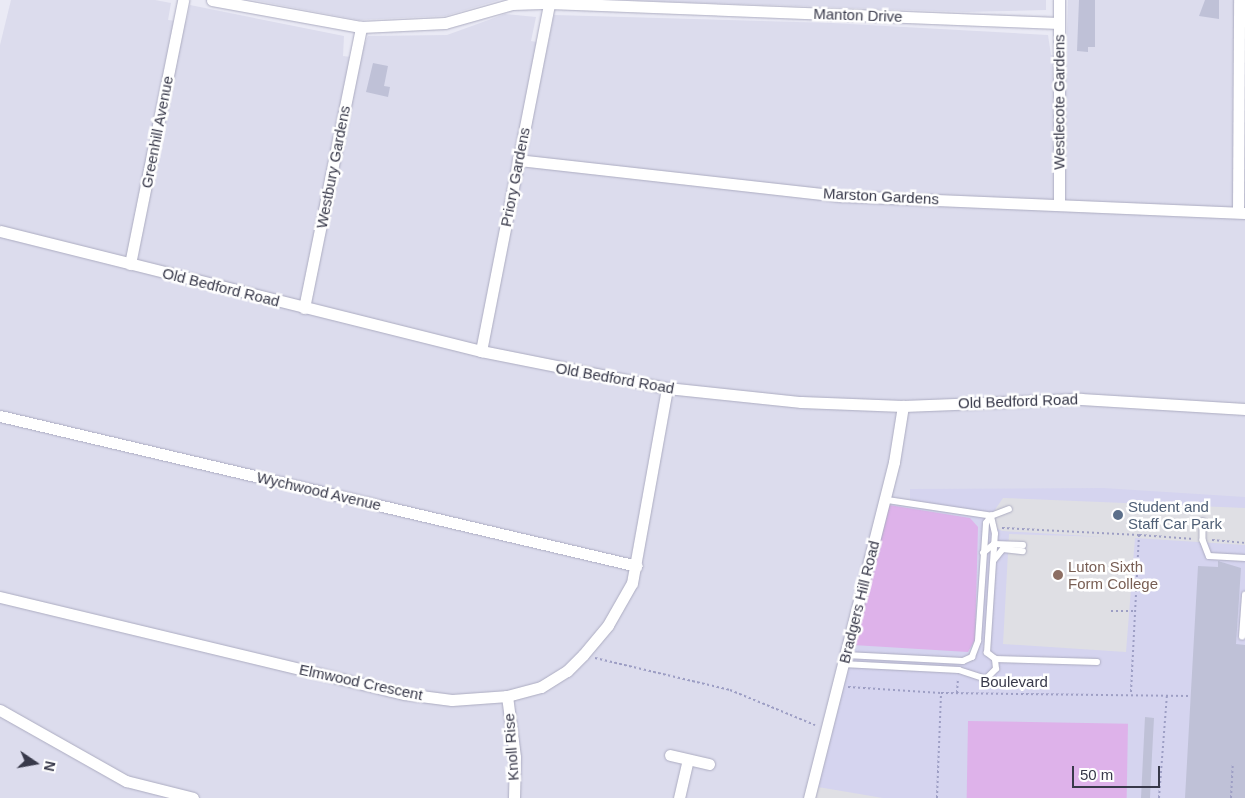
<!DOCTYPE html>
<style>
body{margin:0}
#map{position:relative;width:1245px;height:798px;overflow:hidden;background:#eaeaf5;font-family:Helvetica,sans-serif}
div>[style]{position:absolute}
.residential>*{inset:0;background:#dcdced}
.education>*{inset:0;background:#d5d4ef}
.green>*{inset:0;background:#deb2ea;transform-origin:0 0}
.parking>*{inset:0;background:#dfdfe4}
.building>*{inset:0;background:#bfc1d7}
.path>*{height:2px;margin-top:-1px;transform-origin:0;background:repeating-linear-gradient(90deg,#9d9ec4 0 2.5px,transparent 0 5px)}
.roads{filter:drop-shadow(0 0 1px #acacc1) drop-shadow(0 0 1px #acacc1)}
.service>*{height:5.5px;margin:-2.75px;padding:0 2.75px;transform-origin:2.75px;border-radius:2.75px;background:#fff}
.minor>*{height:11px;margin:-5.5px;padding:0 5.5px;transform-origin:5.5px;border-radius:5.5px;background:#fff}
.dots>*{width:14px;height:14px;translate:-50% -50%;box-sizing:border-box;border:2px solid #fff;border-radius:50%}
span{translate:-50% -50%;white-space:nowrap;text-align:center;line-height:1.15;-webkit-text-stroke:5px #fff;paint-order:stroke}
.street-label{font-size:15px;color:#38394a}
.service-label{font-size:15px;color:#4e5e75}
.left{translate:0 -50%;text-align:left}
.education-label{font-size:15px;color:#785e54}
.north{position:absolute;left:10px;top:738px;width:50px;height:50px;-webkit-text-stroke:4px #fff;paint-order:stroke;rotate:102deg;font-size:14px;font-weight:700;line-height:20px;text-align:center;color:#38394a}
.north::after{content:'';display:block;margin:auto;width:18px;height:22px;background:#38394a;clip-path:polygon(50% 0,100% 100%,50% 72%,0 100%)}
.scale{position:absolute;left:1072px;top:766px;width:88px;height:22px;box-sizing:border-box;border:2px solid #38394a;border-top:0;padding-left:6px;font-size:15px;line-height:18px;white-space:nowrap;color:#38394a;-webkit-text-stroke:4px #fff;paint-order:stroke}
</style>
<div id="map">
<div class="residential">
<i style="clip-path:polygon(11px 0,155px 0,171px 3px,168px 20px,186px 22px,190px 5px,344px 36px,343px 56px,359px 58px,368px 36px,447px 35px,505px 14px,536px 17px,531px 41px,548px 44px,554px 15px,831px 23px,1048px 35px,1051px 55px,1066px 58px,1068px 0,1245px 0,1245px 798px,0 798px,0 45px)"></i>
<i style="clip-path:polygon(252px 0,500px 0,445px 16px,359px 20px)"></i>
<i style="clip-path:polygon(624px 0,1046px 0,1046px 10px,964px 12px)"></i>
</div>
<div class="education">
<i style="clip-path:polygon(1103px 488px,1245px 497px,1245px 798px,816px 798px,889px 505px,910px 501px,910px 489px)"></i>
</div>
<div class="green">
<i style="clip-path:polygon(889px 505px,970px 518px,978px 527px,975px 640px,968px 652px,853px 645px)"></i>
<i style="left:968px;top:721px;width:160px;height:77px;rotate:1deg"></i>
</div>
<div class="parking">
<i style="clip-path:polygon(1003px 498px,1245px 508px,1245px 545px,1135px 538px,1126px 652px,1003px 644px,1009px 534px,1106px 537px,1002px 531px,986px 523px)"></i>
<i style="clip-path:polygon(818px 787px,883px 798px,816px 798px)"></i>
</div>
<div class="building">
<i style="clip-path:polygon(1079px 0,1095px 0,1095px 47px,1088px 47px,1088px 52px,1077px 51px)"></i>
<i style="clip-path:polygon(1205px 0,1219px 0,1219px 19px,1199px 16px)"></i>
<i style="clip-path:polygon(373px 63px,388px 66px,384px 86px,390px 87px,388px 97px,366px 92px)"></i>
<i style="clip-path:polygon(1218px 561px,1241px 568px,1236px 644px,1245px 645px,1245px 798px,1185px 798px,1198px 566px,1218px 567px)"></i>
<i style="clip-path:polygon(1145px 717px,1154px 718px,1152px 755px,1150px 798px,1141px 798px)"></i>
</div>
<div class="path">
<i style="left:1002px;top:528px;width:137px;rotate:2.9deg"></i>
<i style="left:1212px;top:540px;width:33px;rotate:5deg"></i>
<i style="left:1111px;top:611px;width:24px"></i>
<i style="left:595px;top:658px;width:139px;rotate:13.3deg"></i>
<i style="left:730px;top:690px;width:92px;rotate:22.4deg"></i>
<i style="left:848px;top:687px;width:93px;rotate:3.7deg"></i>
<i style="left:941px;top:693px;width:250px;rotate:0.7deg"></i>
<i style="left:1131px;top:692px;width:157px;rotate:-87.1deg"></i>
<i style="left:1139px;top:535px;width:55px;rotate:4.2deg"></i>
<i style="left:957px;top:693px;width:14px;rotate:-86deg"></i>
<i style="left:937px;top:798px;width:105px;rotate:-87.8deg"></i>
<i style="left:1159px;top:798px;width:104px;rotate:-85.6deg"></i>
<i style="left:1231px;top:798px;width:35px;rotate:-87deg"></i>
</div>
<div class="roads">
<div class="service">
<i style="left:1203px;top:521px;width:19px;rotate:90deg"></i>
<i style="left:1203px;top:540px;width:17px;rotate:69deg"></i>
<i style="left:1209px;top:556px;width:36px;rotate:3deg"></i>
<i style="left:983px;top:553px;width:14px;rotate:-39deg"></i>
<i style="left:994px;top:544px;width:29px;rotate:2deg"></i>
<i style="left:994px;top:560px;width:14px;rotate:-51deg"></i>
<i style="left:1003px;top:549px;width:20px;rotate:6deg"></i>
<i style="left:1242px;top:637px;width:42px;rotate:-85.9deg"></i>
<i style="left:846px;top:655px;width:117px;rotate:2.9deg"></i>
<i style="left:963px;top:661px;width:10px;rotate:-24deg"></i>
<i style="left:972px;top:657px;width:17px;rotate:-69deg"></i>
<i style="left:978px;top:641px;width:118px;rotate:-86.1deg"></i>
<i style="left:986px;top:523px;width:9px;rotate:-54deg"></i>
<i style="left:991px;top:516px;width:19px;rotate:-21deg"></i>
<i style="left:995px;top:659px;width:102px;rotate:1.7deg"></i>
<i style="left:843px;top:664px;width:116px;rotate:3deg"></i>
<i style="left:959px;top:670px;width:28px;rotate:18deg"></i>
<i style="left:986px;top:679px;width:14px;rotate:-45deg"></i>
<i style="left:996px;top:669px;width:10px;rotate:-96deg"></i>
<i style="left:995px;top:659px;width:10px;rotate:-143deg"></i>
<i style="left:987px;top:653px;width:119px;rotate:-86.2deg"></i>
<i style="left:995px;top:534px;width:18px;rotate:-103deg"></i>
<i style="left:991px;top:516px;width:108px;rotate:-171.5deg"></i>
</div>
<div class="minor">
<i style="left:212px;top:0;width:151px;rotate:10.3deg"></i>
<i style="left:361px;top:27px;width:84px;rotate:-2.7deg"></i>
<i style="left:445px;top:23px;width:70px;rotate:-15.8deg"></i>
<i style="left:512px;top:4px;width:37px;rotate:-2deg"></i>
<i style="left:549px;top:3px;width:510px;rotate:2.25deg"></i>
<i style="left:518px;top:160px;width:325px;rotate:6.4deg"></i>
<i style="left:841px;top:196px;width:404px;rotate:2.4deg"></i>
<i style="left:1059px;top:204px;width:204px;rotate:-90deg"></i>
<i style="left:1238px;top:212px;width:212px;rotate:-89.7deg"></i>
<i style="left:0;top:231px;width:496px;rotate:14deg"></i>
<i style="left:481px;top:351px;width:190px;rotate:11.3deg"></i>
<i style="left:667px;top:388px;width:135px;rotate:6deg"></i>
<i style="left:801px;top:402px;width:102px;rotate:2.2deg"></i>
<i style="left:903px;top:406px;width:178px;rotate:-2.3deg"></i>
<i style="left:1081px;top:399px;width:164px;rotate:3.5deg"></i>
<i style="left:130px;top:264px;width:269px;rotate:-78.6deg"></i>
<i style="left:304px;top:308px;width:287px;rotate:-78.5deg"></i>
<i style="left:481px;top:351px;width:355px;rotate:-78.9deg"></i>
<i style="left:0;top:416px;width:654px;rotate:13.25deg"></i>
<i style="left:0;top:597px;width:416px;rotate:13.5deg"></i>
<i style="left:405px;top:694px;width:47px;rotate:7.3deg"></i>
<i style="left:452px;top:700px;width:55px;rotate:-4.2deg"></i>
<i style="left:507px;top:696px;width:35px;rotate:-15deg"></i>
<i style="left:541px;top:687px;width:31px;rotate:-32deg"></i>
<i style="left:567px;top:671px;width:23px;rotate:-45deg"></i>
<i style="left:583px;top:655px;width:39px;rotate:-50deg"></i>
<i style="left:608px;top:625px;width:48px;rotate:-60.3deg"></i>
<i style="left:632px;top:583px;width:198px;rotate:-79.8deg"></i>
<i style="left:507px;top:696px;width:62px;rotate:82.5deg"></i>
<i style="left:515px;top:757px;width:41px;rotate:91.4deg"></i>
<i style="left:0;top:710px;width:145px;rotate:29.4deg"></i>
<i style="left:126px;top:781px;width:69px;rotate:14.2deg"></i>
<i style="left:670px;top:755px;width:40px;rotate:13deg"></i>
<i style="left:679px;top:798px;width:39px;rotate:-77deg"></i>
<i style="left:809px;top:798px;width:347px;rotate:-75.8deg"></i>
<i style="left:894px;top:462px;width:57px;rotate:-80.9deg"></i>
</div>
</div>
<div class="dots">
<i style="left:1118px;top:515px;background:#5c6f8a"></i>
<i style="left:1058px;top:575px;background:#8d6e63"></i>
</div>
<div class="street-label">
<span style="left:858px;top:15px;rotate:2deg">Manton Drive</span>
<span style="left:1059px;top:102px;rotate:-90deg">Westlecote Gardens</span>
<span style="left:157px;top:132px;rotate:-79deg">Greenhill Avenue</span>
<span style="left:333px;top:167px;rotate:-79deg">Westbury Gardens</span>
<span style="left:515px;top:177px;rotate:-79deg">Priory Gardens</span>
<span style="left:881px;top:196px;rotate:3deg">Marston Gardens</span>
<span style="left:221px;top:287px;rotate:14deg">Old Bedford Road</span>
<span style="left:615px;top:378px;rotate:10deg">Old Bedford Road</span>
<span style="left:1018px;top:401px;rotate:-2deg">Old Bedford Road</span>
<span style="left:319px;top:491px;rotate:13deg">Wychwood Avenue</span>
<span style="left:859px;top:602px;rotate:-76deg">Bradgers Hill Road</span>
<span style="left:361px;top:682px;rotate:12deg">Elmwood Crescent</span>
<span style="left:1014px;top:682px">Boulevard</span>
<span style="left:511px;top:747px;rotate:-94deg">Knoll Rise</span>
</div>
<div class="service-label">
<span class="left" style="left:1128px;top:515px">Student and<br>Staff Car Park</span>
</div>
<div class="education-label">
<span class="left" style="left:1068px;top:575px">Luton Sixth<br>Form College</span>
</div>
<div class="north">N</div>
<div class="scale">50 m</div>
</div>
